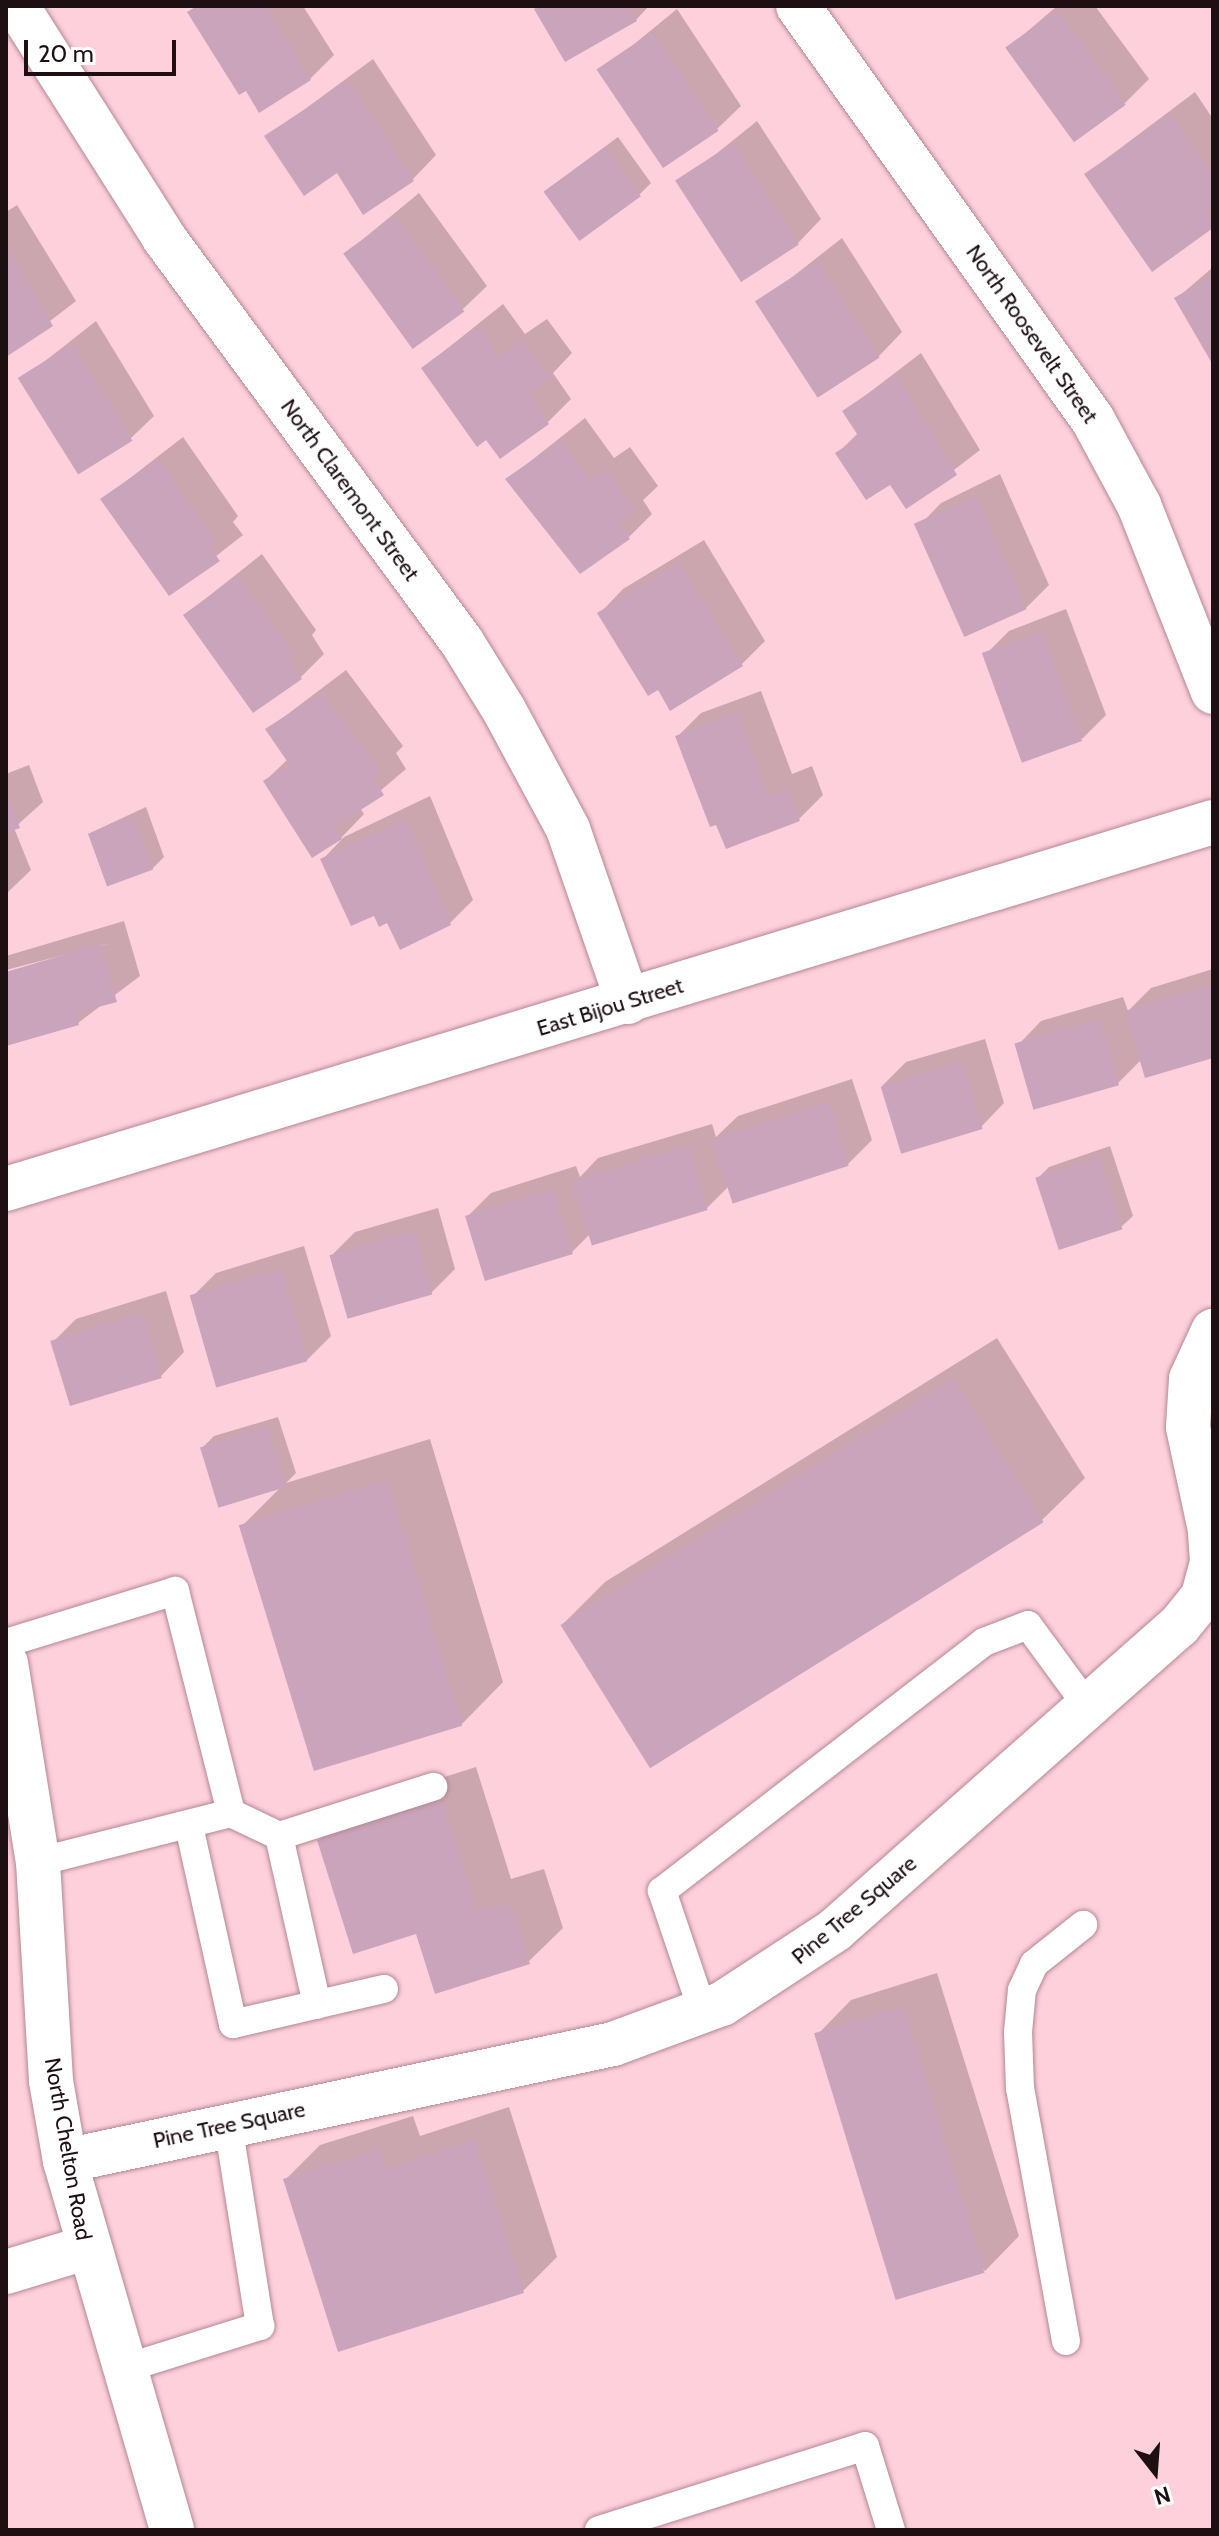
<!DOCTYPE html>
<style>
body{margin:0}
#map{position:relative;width:1219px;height:2536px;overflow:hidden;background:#fed0db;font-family:Cabin,sans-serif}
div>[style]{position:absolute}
.shadow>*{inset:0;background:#0003}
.building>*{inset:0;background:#caa4ba;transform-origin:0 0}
.roads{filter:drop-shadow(0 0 2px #b38993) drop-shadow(0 0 2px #b38993)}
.lane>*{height:28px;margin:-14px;padding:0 14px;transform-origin:14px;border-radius:14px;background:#fff}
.street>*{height:44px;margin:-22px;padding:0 22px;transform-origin:22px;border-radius:22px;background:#fff}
.secondary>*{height:44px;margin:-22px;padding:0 22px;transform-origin:22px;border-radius:22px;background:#fff}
span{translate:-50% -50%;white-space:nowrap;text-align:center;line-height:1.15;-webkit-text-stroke:7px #fff;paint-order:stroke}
.street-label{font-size:22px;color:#1e0f13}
.frame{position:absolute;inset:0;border:8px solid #1e0f13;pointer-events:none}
.north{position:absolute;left:1115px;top:2432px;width:80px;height:80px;-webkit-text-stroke:6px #fff;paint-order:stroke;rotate:163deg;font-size:22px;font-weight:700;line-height:32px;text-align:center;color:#1e0f13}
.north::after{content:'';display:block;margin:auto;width:28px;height:36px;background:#1e0f13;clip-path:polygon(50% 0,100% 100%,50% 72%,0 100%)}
.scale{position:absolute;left:24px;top:40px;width:152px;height:36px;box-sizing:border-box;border:4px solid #1e0f13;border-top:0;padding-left:10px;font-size:24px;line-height:28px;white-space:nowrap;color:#1e0f13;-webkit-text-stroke:6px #fff;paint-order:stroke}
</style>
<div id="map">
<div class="shadow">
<i style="clip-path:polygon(196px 6px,303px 6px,334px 55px,310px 79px,247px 89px,190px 12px)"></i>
<i style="clip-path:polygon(541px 6px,649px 6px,636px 20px)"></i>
<i style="clip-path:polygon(1057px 6px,1095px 6px,1149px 79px,1125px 103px,1008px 48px)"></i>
<i style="clip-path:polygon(677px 9px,741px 106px,717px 129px,600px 72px)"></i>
<i style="clip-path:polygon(373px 59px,436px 155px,413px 179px,337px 170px,267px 137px)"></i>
<i style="clip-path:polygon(1195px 92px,1213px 119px,1213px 226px,1152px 269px,1086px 174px)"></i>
<i style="clip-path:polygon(757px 121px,821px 219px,798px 243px,680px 183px)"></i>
<i style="clip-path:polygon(618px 137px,651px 183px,639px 195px,545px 191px)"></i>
<i style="clip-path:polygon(419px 193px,487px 286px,463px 309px,345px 254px)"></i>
<i style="clip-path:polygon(17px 205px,76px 301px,6px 355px,6px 212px)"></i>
<i style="clip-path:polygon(842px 238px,902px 332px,879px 356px,759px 303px)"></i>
<i style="clip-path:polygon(1213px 267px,1213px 361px,1176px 299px)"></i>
<i style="clip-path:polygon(503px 304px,525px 334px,547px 319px,572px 353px,553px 373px,571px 399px,548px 422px,423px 368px)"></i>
<i style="clip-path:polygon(96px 321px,154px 416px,130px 439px,21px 380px)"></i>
<i style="clip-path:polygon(921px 353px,980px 450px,907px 506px,890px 482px,837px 454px,859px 432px,845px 411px)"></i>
<i style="clip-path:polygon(585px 418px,614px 458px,630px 447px,658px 486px,643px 500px,652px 514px,629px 537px,508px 479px)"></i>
<i style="clip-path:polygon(183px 437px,238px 516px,233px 522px,243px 535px,169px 593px,103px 499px)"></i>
<i style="clip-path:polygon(1000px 474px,1049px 585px,1025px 609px,918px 527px,941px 503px)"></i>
<i style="clip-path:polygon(704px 540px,765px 641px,741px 665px,659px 688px,600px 613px,623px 589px)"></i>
<i style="clip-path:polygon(262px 554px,316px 630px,312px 635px,324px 654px,301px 677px,185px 615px)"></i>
<i style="clip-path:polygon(1066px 609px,1106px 715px,1082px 739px,985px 655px,1009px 631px)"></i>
<i style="clip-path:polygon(346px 670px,403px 746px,396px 753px,406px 769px,360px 808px,364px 814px,341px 838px,265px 781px,288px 759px,268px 729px)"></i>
<i style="clip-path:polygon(761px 691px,792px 774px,812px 766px,823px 795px,799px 819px,677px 737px,701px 713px)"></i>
<i style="clip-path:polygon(29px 765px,43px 802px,14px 828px,31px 870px,6px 894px,6px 774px)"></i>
<i style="clip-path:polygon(430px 796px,473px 900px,449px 924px,388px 920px,322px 860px,344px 837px)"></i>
<i style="clip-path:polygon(146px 807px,164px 857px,152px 869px,90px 833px)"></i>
<i style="clip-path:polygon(124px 921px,140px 976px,78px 1023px,6px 1044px,6px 974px,110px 943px,6px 970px,6px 956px)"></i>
<i style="clip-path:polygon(1213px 969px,1213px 1056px,1141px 1060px,1118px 1083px,1018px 1045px,1041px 1021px,1123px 997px,1128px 1011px,1151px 988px)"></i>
<i style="clip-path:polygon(985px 1039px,1004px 1103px,981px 1127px,882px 1086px,906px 1062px)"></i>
<i style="clip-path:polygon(852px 1079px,872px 1140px,848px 1164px,729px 1186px,707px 1208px,590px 1234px,572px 1252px,467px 1217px,491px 1193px,576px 1166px,580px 1177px,598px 1158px,712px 1124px,716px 1137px,738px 1116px)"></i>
<i style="clip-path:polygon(1110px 1146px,1133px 1216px,1121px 1227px,1038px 1178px,1049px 1167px)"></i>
<i style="clip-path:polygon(438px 1208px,455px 1269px,431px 1293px,331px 1256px,355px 1232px)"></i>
<i style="clip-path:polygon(304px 1246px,331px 1336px,307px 1360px,192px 1297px,216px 1273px)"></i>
<i style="clip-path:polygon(166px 1291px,184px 1352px,161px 1376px,52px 1343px,76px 1319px)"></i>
<i style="clip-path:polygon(997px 1338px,1085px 1478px,1042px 1520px,563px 1624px,605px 1582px)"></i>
<i style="clip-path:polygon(278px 1417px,296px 1473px,286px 1483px,430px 1439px,503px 1682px,461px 1725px,242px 1526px,282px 1486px,202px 1448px,214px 1436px)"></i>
<i style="clip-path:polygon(476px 1767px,511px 1879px,544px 1869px,563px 1928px,528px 1962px,417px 1931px,319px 1840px,353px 1806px)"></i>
<i style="clip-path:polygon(937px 1973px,1019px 2236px,985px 2271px,817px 2035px,851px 2000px)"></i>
<i style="clip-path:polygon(509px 2107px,557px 2257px,523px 2291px,286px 2179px,320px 2145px,413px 2116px,420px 2136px)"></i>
</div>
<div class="building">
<i style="clip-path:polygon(197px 6px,265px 6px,311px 80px,259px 113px,246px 91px,239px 95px,187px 12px)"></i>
<i style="clip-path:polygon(540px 6px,628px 6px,637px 21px,565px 62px,534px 9px)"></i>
<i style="left:1057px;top:10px;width:117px;height:64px;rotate:54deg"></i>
<i style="left:652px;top:32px;width:119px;height:67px;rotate:56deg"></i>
<i style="clip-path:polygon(348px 81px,414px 181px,363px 215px,337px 173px,304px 196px,264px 136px)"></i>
<i style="clip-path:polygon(1170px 115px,1213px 176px,1213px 206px,1206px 211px,1213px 228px,1152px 272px,1084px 174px)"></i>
<i style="left:733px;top:143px;width:121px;height:69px;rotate:57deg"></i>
<i style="left:605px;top:147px;width:61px;height:76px;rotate:54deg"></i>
<i style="left:395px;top:216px;width:118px;height:64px;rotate:54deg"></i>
<i style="clip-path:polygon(6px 247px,53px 326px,6px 357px)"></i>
<i style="left:817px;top:261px;width:115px;height:74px;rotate:57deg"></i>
<i style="clip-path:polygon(1213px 275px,1213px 365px,1174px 298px)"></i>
<i style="clip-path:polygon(478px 326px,500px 357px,522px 341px,550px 379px,528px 394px,549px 424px,500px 459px,486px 440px,477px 447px,421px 368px)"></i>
<i style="left:72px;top:344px;width:114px;height:64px;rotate:58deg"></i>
<i style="clip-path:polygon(896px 375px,957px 475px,906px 509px,890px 485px,866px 500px,835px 453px,859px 437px,842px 411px)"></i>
<i style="clip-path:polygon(561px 440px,589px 481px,606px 469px,635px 511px,619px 523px,630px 539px,580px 574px,505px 479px)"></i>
<i style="clip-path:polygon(158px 459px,216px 542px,209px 546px,220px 561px,169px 596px,100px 499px)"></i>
<i style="left:976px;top:496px;width:124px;height:68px;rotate:66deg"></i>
<i style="clip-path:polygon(679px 563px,743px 666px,670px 711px,658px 690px,648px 696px,597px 613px)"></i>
<i style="clip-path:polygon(237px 576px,294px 655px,288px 658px,302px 679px,253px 713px,183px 615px)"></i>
<i style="left:1042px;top:631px;width:117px;height:64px;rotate:70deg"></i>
<i style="clip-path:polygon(321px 693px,381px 771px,372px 776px,384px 795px,334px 827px,342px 839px,312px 858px,263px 781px,289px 764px,265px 729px)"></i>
<i style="clip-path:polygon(737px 713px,768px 796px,788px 789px,800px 821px,726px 849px,716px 825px,710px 827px,675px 736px)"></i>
<i style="clip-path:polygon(6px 791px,20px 828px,6px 833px)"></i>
<i style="left:134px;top:817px;width:56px;height:49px;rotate:70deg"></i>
<i style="clip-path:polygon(406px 819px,451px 925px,400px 950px,387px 923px,379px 927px,374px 916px,351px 926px,320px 859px)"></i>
<i style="clip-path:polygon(100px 944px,117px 1002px,76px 1013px,79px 1025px,6px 1046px,6px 972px)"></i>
<i style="clip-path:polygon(1213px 985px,1213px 1058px,1145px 1078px,1125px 1011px)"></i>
<i style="left:1100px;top:1019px;width:69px;height:89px;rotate:74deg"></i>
<i style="left:962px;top:1062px;width:70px;height:85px;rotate:73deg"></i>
<i style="left:828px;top:1102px;width:67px;height:122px;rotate:72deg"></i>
<i style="left:688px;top:1146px;width:67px;height:121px;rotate:73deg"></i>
<i style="left:1099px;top:1157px;width:76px;height:67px;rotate:72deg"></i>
<i style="left:553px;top:1189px;width:68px;height:92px;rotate:73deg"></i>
<i style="left:414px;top:1231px;width:66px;height:88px;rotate:74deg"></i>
<i style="left:281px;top:1269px;width:96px;height:95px;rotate:74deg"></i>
<i style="left:142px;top:1313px;width:68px;height:96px;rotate:73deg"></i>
<i style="left:954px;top:1379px;width:169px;height:464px;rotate:58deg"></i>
<i style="left:267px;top:1427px;width:63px;height:70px;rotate:73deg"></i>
<i style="left:387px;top:1480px;width:257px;height:155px;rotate:73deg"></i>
<i style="clip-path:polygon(442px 1800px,477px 1912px,510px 1902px,530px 1964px,435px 1994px,416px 1934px,353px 1954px,317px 1840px)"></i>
<i style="left:903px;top:2006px;width:279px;height:93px;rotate:73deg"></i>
<i style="clip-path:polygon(475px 2140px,524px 2293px,338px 2352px,283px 2179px,379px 2149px,386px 2169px)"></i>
</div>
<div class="roads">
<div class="lane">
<i style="left:6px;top:1643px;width:177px;rotate:-17.1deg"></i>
<i style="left:175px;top:1591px;width:229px;rotate:75.8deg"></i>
<i style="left:231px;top:1813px;width:199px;rotate:165.8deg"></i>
<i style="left:231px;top:1813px;width:53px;rotate:25.6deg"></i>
<i style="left:279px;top:1836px;width:173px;rotate:77.3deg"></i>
<i style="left:189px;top:1826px;width:203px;rotate:77.5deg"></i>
<i style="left:233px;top:2024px;width:155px;rotate:-13.1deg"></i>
<i style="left:279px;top:1836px;width:162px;rotate:-17.7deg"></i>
<i style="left:703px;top:2012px;width:128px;rotate:-108.7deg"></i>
<i style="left:662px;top:1891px;width:407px;rotate:-37.7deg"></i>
<i style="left:984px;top:1642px;width:47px;rotate:-21.1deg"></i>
<i style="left:1028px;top:1625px;width:102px;rotate:53.8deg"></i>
<i style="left:1066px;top:2341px;width:256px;rotate:-100.3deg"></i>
<i style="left:1020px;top:2089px;width:57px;rotate:-92deg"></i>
<i style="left:1018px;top:2032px;width:42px;rotate:-84.6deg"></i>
<i style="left:1022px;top:1990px;width:29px;rotate:-65deg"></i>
<i style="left:1034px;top:1964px;width:63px;rotate:-38.5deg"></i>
<i style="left:123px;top:2369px;width:144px;rotate:-17.4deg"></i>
<i style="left:260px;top:2326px;width:205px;rotate:-99deg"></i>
<i style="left:599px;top:2530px;width:279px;rotate:-17.5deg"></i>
<i style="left:865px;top:2446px;width:88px;rotate:72.8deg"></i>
</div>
<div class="street">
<i style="left:17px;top:6px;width:275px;rotate:57.6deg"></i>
<i style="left:164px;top:238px;width:502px;rotate:53.59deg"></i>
<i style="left:462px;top:642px;width:80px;rotate:58.3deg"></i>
<i style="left:504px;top:710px;width:135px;rotate:61.7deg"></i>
<i style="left:568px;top:829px;width:183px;rotate:70.9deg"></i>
<i style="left:798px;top:6px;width:508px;rotate:54.53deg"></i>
<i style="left:1093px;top:420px;width:97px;rotate:61.6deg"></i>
<i style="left:1139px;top:505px;width:201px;rotate:68.4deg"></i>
<i style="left:65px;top:2161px;width:560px;rotate:-12.05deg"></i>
<i style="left:613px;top:2044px;width:116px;rotate:-20.2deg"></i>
<i style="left:722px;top:2004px;width:135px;rotate:-33.2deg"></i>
<i style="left:835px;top:1930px;width:459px;rotate:-41.5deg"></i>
<i style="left:1179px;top:1626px;width:38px;rotate:-51deg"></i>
<i style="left:1203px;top:1596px;width:35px;rotate:-75deg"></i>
<i style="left:1212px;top:1562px;width:32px;rotate:-94deg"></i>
<i style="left:1210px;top:1530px;width:105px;rotate:-102.1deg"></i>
<i style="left:1188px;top:1427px;width:48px;rotate:-86.4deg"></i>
<i style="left:1191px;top:1379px;width:53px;rotate:-65.4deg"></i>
<i style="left:6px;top:2272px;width:83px;rotate:-16.9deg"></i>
</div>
<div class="secondary">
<i style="left:6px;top:1189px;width:1262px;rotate:-16.91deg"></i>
<i style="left:6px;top:1663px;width:202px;rotate:80.9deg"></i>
<i style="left:38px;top:1862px;width:219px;rotate:86.6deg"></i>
<i style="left:51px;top:2081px;width:81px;rotate:80.1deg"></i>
<i style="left:65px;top:2161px;width:384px;rotate:73.8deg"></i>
</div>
</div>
<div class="street-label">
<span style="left:1032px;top:334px;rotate:55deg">North Roosevelt Street</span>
<span style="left:350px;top:490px;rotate:54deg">North Claremont Street</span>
<span style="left:610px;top:1007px;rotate:-17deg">East Bijou Street</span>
<span style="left:854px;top:1910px;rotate:-40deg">Pine Tree Square</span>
<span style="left:229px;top:2125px;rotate:-12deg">Pine Tree Square</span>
<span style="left:68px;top:2149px;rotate:80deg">North Chelton Road</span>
</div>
<div class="frame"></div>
<div class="north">N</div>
<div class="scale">20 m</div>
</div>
